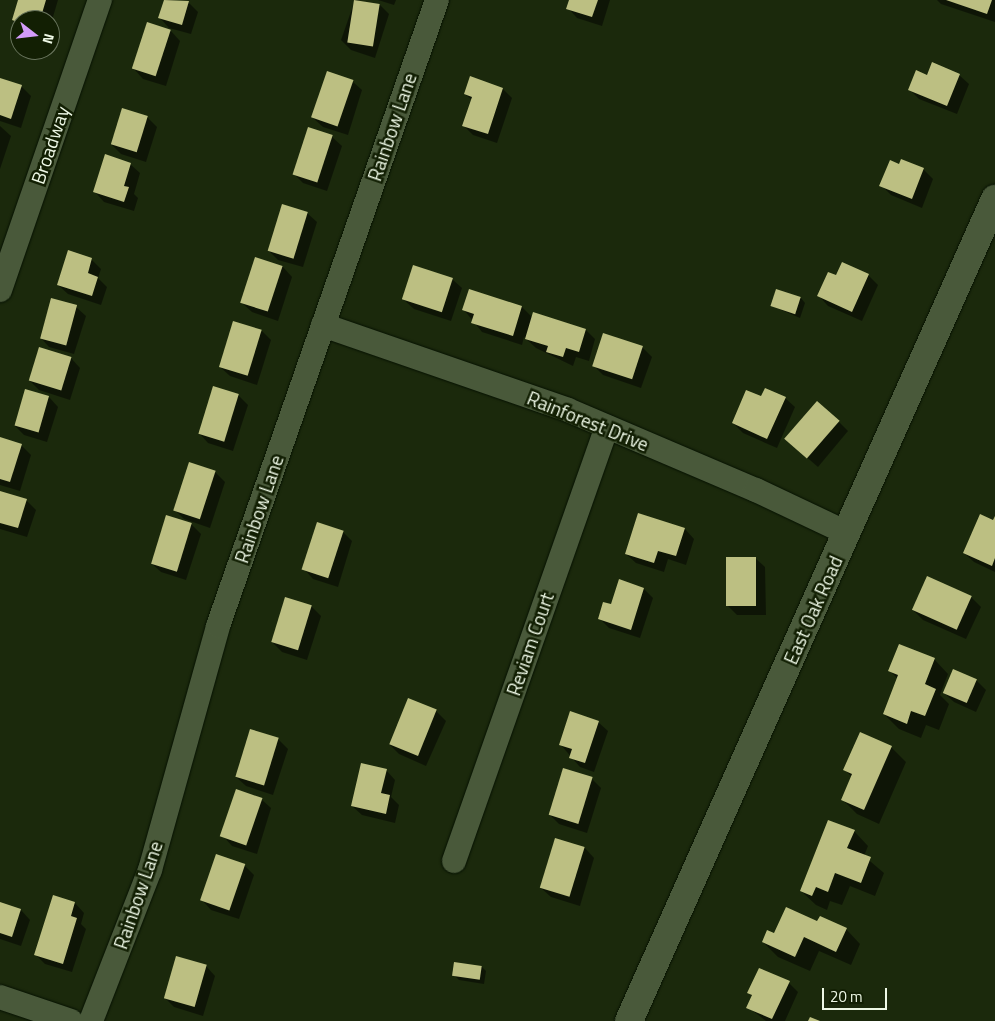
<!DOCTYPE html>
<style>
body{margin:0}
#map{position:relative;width:995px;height:1021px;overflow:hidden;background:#1b290c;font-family:"Titillium Web",sans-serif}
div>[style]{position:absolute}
.shadow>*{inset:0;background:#0007}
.building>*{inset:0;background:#bcbf82;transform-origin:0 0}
.roads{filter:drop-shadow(0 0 1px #061100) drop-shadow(0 0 1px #061100)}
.minor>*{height:24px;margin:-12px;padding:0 12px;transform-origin:12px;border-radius:12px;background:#49593a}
.tertiary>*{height:28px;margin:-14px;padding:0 14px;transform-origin:14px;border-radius:14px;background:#49593a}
span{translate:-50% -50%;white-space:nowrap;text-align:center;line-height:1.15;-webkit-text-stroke:5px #121f03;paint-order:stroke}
.street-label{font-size:19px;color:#eef8e6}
.north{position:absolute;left:10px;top:10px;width:50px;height:50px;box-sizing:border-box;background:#121f03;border:1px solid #6a765e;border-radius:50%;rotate:106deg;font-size:14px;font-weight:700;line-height:20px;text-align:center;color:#eef8e6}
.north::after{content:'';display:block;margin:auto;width:18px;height:22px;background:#d49cfb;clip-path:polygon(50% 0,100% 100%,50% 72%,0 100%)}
.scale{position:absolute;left:822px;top:988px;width:65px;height:22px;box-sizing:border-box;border:2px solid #eef8e6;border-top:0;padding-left:6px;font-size:15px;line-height:18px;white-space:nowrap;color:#eef8e6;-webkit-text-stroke:4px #121f03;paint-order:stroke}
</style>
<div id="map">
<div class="shadow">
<i style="clip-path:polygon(20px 0,58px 0,50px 27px,50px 20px,20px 20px,20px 27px,13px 20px)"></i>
<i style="clip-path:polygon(165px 0,188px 2px,198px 12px,191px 34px,169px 28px,160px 18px)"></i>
<i style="clip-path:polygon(355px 0,380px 5px,389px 14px,375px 58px,351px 50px,341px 40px)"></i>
<i style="clip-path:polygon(378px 0,396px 0,394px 5px)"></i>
<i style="clip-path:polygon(570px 0,610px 0,602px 26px,577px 18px,568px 8px)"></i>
<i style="clip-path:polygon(937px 0,995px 0,995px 22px,941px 4px)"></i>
<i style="clip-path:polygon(148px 24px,171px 31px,180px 41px,166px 86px,143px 79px,134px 69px)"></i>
<i style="clip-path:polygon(959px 75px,969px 84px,957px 114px,919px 99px,910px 90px)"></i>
<i style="clip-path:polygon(0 80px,22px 87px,31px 96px,21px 128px,0 121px)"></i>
<i style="clip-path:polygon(352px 81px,362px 90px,348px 135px,323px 127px,313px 118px)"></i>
<i style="clip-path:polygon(503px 89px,512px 98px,497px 143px,473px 135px,463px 125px,472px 100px,465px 94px)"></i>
<i style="clip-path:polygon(147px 117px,157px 127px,146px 162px,121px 154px,111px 144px)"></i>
<i style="clip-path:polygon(0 126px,11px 136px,0 169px)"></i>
<i style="clip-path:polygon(332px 137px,342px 146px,327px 191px,303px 183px,294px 174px)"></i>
<i style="clip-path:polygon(130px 164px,140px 173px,134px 194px,138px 198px,134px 211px,104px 202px,95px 192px)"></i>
<i style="clip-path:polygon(900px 165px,923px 169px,933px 179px,922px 208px,891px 195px,881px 185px)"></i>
<i style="clip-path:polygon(307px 213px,317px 222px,303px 267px,278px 260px,268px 250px)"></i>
<i style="clip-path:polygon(91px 259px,101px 269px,98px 278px,107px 287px,101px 305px,68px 294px,58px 285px)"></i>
<i style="clip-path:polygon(256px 259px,283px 267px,292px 277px,278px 321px,252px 312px,242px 303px)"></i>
<i style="clip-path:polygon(868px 275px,878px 285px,862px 321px,828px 306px,819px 296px,837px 277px)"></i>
<i style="clip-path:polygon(452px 279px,462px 288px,451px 321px,414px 309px,404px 300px)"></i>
<i style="clip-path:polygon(801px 298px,805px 303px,800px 318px,772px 306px)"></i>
<i style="clip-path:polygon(76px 307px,86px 316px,74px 354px,49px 347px,40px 337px)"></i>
<i style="clip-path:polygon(522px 307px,533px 318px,586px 330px,595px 339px,589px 361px,576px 357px,573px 366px,536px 348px,524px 337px,522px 345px,482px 332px,464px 310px)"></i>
<i style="clip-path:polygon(262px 331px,271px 340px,257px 385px,230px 376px,220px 367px)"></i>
<i style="clip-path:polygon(642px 347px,652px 357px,641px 388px,603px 375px,594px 366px)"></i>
<i style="clip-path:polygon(71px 358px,80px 368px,70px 400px,39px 390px,29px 380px)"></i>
<i style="clip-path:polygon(238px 395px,248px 405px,233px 451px,208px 443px,199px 433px)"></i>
<i style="clip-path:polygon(49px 397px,58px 407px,47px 442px,24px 435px,14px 425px)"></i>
<i style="clip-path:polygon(761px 398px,785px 398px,795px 407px,777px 448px,743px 433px,733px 423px)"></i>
<i style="clip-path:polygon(839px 422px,848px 431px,818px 467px,796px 448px)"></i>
<i style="clip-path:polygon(0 438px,21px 445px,31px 455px,20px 491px,0 485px)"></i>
<i style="clip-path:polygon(215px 472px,225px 482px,210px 528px,184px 519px,175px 510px)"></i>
<i style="clip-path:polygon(0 492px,26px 500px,36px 510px,27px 537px,0 529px)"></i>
<i style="clip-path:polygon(639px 514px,685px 529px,694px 539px,686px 565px,668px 559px,664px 572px,636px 563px,626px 554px)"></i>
<i style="clip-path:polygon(995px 519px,995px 572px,974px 562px,964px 553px)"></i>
<i style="clip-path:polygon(191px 524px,201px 534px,186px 580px,161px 572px,151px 563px)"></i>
<i style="clip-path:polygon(343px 532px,352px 541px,338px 587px,313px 579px,304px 569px)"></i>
<i style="clip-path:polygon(755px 558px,765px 567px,766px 615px,737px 615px,728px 606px)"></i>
<i style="clip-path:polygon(644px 589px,653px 598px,640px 638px,609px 628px,599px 618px,611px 606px)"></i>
<i style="clip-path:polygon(971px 597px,981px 607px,966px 639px,923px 620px,913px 610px)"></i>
<i style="clip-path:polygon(311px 606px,321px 616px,307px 660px,282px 652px,272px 642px)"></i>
<i style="clip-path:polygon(934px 659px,948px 674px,940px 695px,949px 704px,939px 730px,926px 725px,921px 738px,899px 729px,884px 714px,898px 679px,890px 671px)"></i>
<i style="clip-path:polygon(976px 680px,986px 690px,976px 712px,954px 702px,944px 693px)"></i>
<i style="clip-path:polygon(436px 711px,446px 721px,426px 766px,399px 754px,389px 744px)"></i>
<i style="clip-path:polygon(598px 722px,608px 731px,594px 772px,580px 767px,560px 744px)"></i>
<i style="clip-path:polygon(278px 739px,288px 749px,273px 795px,246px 786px,236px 777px)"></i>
<i style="clip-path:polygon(891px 747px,906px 762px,879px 824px,857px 814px,843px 800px,852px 777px,845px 770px)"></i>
<i style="clip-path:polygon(386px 770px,395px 780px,391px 797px,399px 805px,395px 823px,362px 815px,352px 806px)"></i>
<i style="clip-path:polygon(592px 779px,601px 788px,587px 833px,559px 824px,550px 815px)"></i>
<i style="clip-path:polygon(261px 799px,271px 808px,257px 854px,232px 846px,223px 836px)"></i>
<i style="clip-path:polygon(854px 831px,868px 846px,864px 856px,884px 873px,875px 896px,850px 886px,842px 905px,830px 901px,827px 910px,816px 905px,801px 891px)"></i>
<i style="clip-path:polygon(585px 848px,594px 858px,580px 906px,551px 897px,541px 888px)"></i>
<i style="clip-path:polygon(244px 865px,254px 875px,239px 919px,211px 910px,202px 900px)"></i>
<i style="clip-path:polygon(0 903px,21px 910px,30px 920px,21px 946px,0 939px)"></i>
<i style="clip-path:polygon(75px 903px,84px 913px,81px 924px,86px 929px,72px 972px,45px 964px,36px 955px)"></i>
<i style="clip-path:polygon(818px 923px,846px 929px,860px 944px,851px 965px,819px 951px,810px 971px,778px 957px,763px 942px,775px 934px)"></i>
<i style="clip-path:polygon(456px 963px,482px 967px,486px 971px,484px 984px,459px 980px,454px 975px)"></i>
<i style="clip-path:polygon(206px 966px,215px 976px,203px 1016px,174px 1007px,164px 997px)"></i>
<i style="clip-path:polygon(789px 983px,798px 992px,785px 1021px,766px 1021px,748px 1007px,753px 997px,749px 993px)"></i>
</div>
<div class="building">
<i style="clip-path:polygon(18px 0,46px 0,40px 20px,20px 20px,20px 23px,12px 20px)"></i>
<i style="clip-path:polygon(164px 0,189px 1px,182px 25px,158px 18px)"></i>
<i style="left:354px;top:0;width:26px;height:43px;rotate:9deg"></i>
<i style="clip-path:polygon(569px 0,598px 0,592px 17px,566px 9px)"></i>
<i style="clip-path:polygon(946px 0,992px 0,987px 14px)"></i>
<i style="left:147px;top:22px;width:25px;height:49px;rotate:18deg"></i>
<i style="clip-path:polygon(932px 62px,960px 74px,947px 106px,908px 90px,916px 70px,927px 75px)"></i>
<i style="left:327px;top:71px;width:28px;height:49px;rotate:19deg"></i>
<i style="clip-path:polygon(470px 76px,503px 88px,488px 134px,462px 126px,472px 97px,464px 94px)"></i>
<i style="clip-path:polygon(0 78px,22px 85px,11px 119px,0 115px)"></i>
<i style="left:122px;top:108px;width:27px;height:38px;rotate:17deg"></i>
<i style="left:308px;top:127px;width:26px;height:50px;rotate:18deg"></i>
<i style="clip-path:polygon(105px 154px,131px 163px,124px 186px,129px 187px,124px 202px,93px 192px)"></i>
<i style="clip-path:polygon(901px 159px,924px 168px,912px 199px,879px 186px,890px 160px,899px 164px)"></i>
<i style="left:282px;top:204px;width:27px;height:49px;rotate:17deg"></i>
<i style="clip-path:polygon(68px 250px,92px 258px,88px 273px,98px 277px,92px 296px,57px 285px)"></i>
<i style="left:255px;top:257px;width:29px;height:48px;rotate:18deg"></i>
<i style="clip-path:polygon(842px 262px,869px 274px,852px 312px,817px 296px,828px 272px,836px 275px)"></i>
<i style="left:413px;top:265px;width:42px;height:36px;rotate:18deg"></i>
<i style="clip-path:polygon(469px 289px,522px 306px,513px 336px,471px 323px,474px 314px,462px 310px)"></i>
<i style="left:776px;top:289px;width:26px;height:18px;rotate:18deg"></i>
<i style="left:51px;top:298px;width:27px;height:42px;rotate:15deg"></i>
<i style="clip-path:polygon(533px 312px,586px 329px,579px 352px,566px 348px,563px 357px,546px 352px,548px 346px,525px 339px)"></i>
<i style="left:233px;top:321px;width:30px;height:48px;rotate:17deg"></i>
<i style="left:603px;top:333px;width:42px;height:35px;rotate:18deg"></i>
<i style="left:39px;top:347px;width:34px;height:35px;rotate:17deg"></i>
<i style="left:213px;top:386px;width:27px;height:50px;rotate:17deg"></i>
<i style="clip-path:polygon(765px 388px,786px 397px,767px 439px,732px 423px,746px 390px,761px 396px)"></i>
<i style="left:25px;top:389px;width:25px;height:38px;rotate:16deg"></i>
<i style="left:817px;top:401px;width:30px;height:50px;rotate:41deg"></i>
<i style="clip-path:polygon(0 437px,22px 444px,10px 482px,0 479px)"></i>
<i style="left:189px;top:462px;width:28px;height:51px;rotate:18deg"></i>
<i style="clip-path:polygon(0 491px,27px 499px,18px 528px,0 523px)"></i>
<i style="clip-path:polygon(638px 513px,685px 528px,676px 556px,658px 551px,654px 563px,625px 554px)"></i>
<i style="clip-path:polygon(980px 514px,993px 520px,995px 516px,995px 558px,992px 566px,963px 553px)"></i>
<i style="left:166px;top:515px;width:27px;height:51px;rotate:17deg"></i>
<i style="left:317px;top:522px;width:28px;height:50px;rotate:18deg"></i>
<i style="left:726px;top:557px;width:30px;height:49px"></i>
<i style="left:927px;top:576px;width:49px;height:37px;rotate:24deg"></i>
<i style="clip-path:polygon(619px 579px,644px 588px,631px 630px,598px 619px,603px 602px,611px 604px)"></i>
<i style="left:285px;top:597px;width:28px;height:47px;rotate:17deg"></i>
<i style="clip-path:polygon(899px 644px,935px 658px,925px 684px,936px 689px,925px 716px,911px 711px,907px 724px,883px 714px,898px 675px,888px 671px)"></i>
<i style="left:953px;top:669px;width:26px;height:26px;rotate:23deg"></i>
<i style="left:408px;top:698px;width:31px;height:50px;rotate:22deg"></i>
<i style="clip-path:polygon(570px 711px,599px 721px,585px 763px,569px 758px,572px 749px,559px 745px)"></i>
<i style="left:250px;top:729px;width:30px;height:50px;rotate:17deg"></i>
<i style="clip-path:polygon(860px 732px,892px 746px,864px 810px,841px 800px,852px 774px,843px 770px)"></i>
<i style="clip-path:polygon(361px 763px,387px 769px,381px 793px,390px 795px,386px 814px,351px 806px)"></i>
<i style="left:563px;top:768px;width:31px;height:49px;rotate:17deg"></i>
<i style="left:236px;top:789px;width:28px;height:50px;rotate:19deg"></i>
<i style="clip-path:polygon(828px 820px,855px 830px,847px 848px,871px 857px,861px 883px,835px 873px,828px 892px,816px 887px,812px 896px,800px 891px)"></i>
<i style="left:555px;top:838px;width:31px;height:52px;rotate:17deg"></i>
<i style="left:216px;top:854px;width:31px;height:49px;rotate:19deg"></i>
<i style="clip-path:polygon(53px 895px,75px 902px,71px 916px,77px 918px,63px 964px,34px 955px)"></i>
<i style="clip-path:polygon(0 902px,21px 909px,12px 937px,0 933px)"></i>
<i style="clip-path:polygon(786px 907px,817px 921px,820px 916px,847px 928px,836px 952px,804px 937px,795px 957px,762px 942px,767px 930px,774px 933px)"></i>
<i style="left:176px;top:956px;width:32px;height:44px;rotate:16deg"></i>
<i style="left:454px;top:962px;width:28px;height:14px;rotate:8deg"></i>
<i style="clip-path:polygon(759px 968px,790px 981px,772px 1019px,746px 1008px,752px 995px,747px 993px)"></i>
<i style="clip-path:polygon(810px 1017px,820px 1021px,808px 1021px)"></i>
</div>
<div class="roads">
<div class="minor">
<i style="left:0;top:290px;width:307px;rotate:-71deg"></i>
<i style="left:323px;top:325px;width:259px;rotate:19.1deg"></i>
<i style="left:568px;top:410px;width:204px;rotate:23.1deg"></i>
<i style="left:756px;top:490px;width:101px;rotate:25.3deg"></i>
<i style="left:454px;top:861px;width:460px;rotate:-70.6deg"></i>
<i style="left:0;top:997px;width:75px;rotate:18.7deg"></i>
<i style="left:91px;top:1021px;width:162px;rotate:-68.7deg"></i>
<i style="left:150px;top:870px;width:253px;rotate:-74.4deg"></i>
<i style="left:218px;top:626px;width:663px;rotate:-70.72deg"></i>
</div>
<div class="tertiary">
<i style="left:629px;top:1021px;width:900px;rotate:-66deg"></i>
</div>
</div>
<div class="street-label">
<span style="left:392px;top:127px;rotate:-71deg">Rainbow Lane</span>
<span style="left:50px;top:145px;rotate:-71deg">Broadway</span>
<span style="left:588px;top:421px;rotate:22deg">Rainforest Drive</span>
<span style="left:259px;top:509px;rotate:-71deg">Rainbow Lane</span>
<span style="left:813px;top:610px;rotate:-66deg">East Oak Road</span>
<span style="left:530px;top:644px;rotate:-71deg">Reviam Court</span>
<span style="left:138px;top:895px;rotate:-71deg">Rainbow Lane</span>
</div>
<div class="north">N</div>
<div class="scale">20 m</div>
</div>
